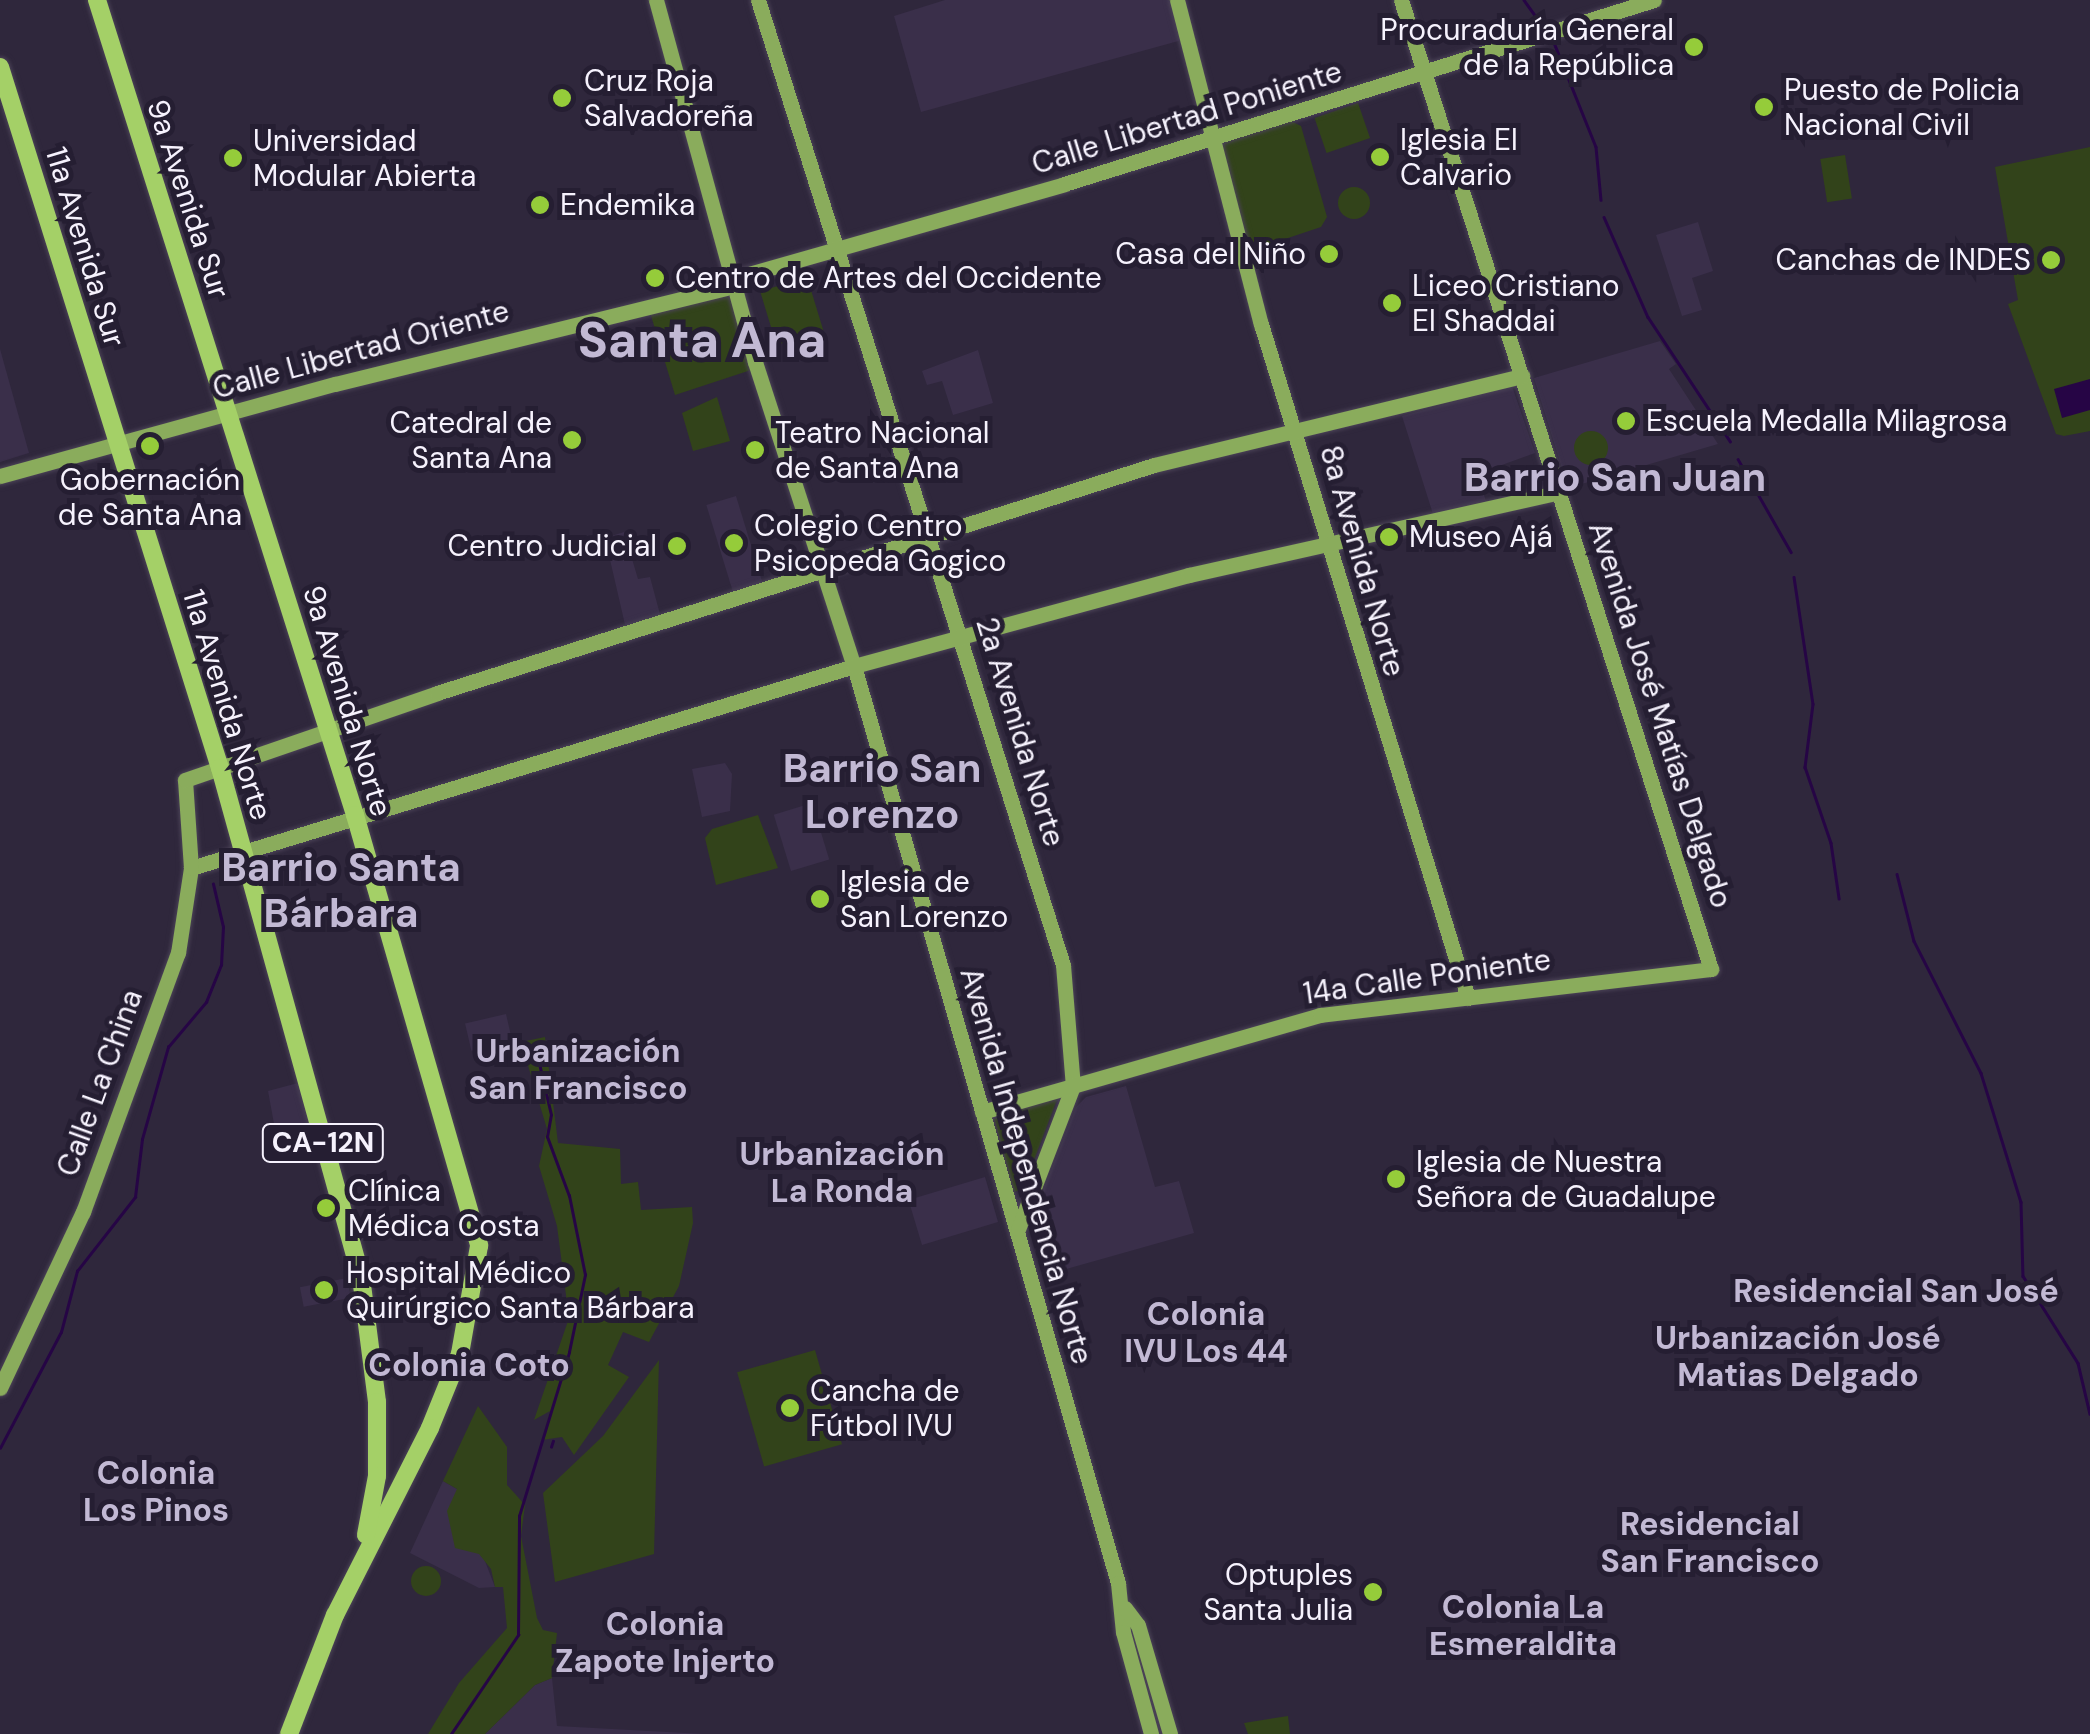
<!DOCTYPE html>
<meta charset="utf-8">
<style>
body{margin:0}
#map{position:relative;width:2090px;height:1734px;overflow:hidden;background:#2f273c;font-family:"DM Sans",sans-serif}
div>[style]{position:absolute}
.built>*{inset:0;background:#3a2f4a;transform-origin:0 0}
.green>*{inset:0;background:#32431a;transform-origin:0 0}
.round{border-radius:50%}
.water>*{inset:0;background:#260545}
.stream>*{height:2.5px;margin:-1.25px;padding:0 1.25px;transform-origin:1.25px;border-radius:1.25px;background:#260545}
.roads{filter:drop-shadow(0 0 2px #4b4357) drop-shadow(0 0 2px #4b4357)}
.secondary>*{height:15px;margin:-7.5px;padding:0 7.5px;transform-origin:7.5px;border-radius:7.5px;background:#8aac5c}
.primary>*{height:18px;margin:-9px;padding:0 9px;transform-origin:9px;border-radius:9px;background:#a4d067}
.dots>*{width:28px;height:28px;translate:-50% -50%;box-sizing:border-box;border:5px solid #251e32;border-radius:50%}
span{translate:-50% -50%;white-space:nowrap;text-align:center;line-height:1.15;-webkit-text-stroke:10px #251e32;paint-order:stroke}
.shield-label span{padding:2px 8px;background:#251e32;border:2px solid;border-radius:8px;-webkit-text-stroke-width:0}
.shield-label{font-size:28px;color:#f6f2fd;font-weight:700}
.poi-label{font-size:30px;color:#f6f2fd}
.right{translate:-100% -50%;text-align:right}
.left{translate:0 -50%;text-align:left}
.street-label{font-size:30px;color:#f6f2fd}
.neighbourhood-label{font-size:32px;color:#c2b9d4;font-weight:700}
.district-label{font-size:40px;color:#c2b9d4;font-weight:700}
.town-label{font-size:50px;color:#c2b9d4;font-weight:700}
</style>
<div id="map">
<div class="built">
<i style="clip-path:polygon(945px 0,1171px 0,1182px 40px,921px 112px,894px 16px)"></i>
<i style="clip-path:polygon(1698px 222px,1713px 271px,1692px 278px,1702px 310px,1682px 316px,1656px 235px)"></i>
<i style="clip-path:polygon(1660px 341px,1676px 364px,1669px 369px,1718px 444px,1568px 488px,1534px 378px)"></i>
<i style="clip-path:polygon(0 349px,29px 453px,0 462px)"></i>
<i style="clip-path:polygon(978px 350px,993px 403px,953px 415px,942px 381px,927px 385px,922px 371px)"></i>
<i style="clip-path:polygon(1512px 386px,1535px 453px,1477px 474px,1486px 501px,1433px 514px,1402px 416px)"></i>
<i style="left:736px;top:496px;width:91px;height:31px;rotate:73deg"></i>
<i style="clip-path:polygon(624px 532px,638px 579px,650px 577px,661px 618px,626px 629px,605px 538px)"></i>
<i style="clip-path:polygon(725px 763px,732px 774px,730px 811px,702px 817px,692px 769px)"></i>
<i style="left:812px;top:803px;width:59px;height:40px;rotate:73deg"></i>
<i style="left:506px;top:1014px;width:28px;height:42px;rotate:77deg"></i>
<i style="clip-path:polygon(298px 1083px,312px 1135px,277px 1140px,268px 1091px)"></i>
<i style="clip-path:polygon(1126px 1086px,1155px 1187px,1179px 1181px,1194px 1233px,1045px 1275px,1037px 1247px,1039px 1201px,1076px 1107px,1086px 1097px)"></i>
<i style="clip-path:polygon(985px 1177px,998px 1222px,922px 1245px,910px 1205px,915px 1198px)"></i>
<i style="left:347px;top:1278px;width:20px;height:48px;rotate:79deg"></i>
<i style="clip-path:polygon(443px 1481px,457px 1489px,495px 1587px,479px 1588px,410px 1553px)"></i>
<i style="clip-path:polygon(552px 1678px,557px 1726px,704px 1734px,485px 1734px,535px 1685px)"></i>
</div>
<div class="green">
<i style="left:1358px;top:103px;width:37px;height:46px;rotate:71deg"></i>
<i style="clip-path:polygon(1291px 121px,1301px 126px,1327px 217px,1321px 227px,1255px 249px,1245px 243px,1220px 149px,1227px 139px)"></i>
<i style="clip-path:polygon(2090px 147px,2090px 431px,2064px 436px,2056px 434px,2008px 304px,2018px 300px,1995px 167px)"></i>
<i style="left:1845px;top:155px;width:44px;height:25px;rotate:81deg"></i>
<i class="round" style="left:1338px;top:187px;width:32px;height:32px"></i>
<i style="left:807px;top:277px;width:56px;height:49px;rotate:73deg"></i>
<i style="clip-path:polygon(730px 294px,751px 370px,675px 395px,649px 309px)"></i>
<i style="clip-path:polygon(717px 397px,730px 441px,693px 451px,682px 413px)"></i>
<i class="round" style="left:1574px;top:431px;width:34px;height:34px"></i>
<i style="clip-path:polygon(758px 815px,778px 868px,716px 885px,705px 838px,712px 829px)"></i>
<i style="clip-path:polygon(545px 1037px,558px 1143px,620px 1149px,621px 1184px,638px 1182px,641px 1210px,692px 1207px,693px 1223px,679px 1286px,649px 1342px,623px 1332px,608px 1365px,629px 1377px,574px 1455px,562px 1437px,542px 1440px,550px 1411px,534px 1420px,569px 1318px,557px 1226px,539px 1166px,547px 1129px,521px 1042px)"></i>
<i style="clip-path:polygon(1058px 1097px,1023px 1189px,1014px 1192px,994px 1119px)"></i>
<i style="left:815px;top:1350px;width:98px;height:81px;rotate:74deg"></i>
<i style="clip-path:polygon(659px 1360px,654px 1554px,555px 1582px,543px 1493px,603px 1436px)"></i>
<i style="clip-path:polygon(478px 1406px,507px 1447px,507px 1485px,525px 1505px,521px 1536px,537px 1618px,543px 1630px,557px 1633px,552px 1678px,535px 1685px,485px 1734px,428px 1734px,459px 1683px,507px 1628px,503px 1587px,495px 1587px,491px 1569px,479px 1554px,455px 1548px,447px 1511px,457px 1489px,443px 1481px)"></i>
<i class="round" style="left:411px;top:1566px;width:30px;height:30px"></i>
<i style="clip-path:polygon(1288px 1716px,1290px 1734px,1248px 1734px,1244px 1723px)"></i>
</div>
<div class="water">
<i style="clip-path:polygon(2090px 379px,2090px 410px,2062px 418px,2054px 389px)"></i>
</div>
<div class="stream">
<i style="left:1524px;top:0;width:29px;rotate:54deg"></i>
<i style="left:1553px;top:40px;width:115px;rotate:68.1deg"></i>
<i style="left:1596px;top:147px;width:53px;rotate:84.6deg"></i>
<i style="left:1604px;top:217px;width:109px;rotate:66.3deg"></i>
<i style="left:1648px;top:317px;width:149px;rotate:56.5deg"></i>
<i style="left:1738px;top:459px;width:107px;rotate:60.3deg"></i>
<i style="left:1794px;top:577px;width:128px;rotate:81.5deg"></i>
<i style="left:1813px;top:704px;width:64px;rotate:97.2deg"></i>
<i style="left:1805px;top:767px;width:80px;rotate:71.1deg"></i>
<i style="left:1831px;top:843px;width:56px;rotate:81.7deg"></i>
<i style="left:1897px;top:874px;width:69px;rotate:75.8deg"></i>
<i style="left:1914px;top:941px;width:148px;rotate:63.1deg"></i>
<i style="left:1981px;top:1073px;width:135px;rotate:72.8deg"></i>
<i style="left:2021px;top:1202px;width:74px;rotate:88.5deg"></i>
<i style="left:2023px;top:1276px;width:103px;rotate:57.7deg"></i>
<i style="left:2078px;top:1363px;width:52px;rotate:76.8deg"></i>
<i style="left:551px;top:1447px;width:6px;rotate:-72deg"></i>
<i style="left:0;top:1448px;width:131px;rotate:-62.3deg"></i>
<i style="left:61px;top:1332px;width:63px;rotate:-75.3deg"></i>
<i style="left:77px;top:1271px;width:94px;rotate:-51.9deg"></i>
<i style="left:135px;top:1197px;width:58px;rotate:-83.1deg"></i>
<i style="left:142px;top:1139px;width:96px;rotate:-74.2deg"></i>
<i style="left:168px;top:1047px;width:59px;rotate:-49.8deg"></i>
<i style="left:206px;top:1002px;width:40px;rotate:-68deg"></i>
<i style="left:221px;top:965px;width:38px;rotate:-87deg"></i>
<i style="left:223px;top:927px;width:44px;rotate:-103.1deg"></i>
<i style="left:451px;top:1734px;width:120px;rotate:-55.9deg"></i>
<i style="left:518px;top:1635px;width:119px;rotate:-89.5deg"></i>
<i style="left:519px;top:1516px;width:171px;rotate:-73deg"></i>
<i style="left:569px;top:1352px;width:79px;rotate:-78.3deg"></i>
<i style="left:585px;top:1275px;width:81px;rotate:-101.4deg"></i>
<i style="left:569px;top:1196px;width:63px;rotate:-110.4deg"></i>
<i style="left:547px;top:1137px;width:22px;rotate:-80deg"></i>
<i style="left:551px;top:1115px;width:62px;rotate:-103.1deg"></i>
</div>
<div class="roads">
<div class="secondary">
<i style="left:656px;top:0;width:375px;rotate:74.7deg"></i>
<i style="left:755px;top:362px;width:320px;rotate:72deg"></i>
<i style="left:854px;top:666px;width:954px;rotate:73.94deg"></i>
<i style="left:1118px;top:1583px;width:49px;rotate:84.2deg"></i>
<i style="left:1123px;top:1632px;width:106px;rotate:74.6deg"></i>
<i style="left:758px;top:0;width:1012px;rotate:72.46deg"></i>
<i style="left:1063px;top:965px;width:121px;rotate:85.3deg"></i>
<i style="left:1073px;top:1086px;width:153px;rotate:111deg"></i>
<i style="left:1177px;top:0;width:335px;rotate:75.5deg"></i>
<i style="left:1261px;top:324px;width:705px;rotate:72.93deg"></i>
<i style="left:0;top:476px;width:347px;rotate:-15.4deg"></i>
<i style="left:335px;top:384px;width:402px;rotate:-13.8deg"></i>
<i style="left:725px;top:288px;width:21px;rotate:-35deg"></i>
<i style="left:742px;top:276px;width:335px;rotate:-15.9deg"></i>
<i style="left:1064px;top:184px;width:618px;rotate:-17.32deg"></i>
<i style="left:191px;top:868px;width:693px;rotate:-16.94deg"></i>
<i style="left:854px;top:666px;width:347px;rotate:-15.2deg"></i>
<i style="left:1189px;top:575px;width:380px;rotate:-12.6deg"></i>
<i style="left:982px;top:1112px;width:352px;rotate:-16deg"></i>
<i style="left:1320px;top:1015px;width:394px;rotate:-6.7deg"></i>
<i style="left:1711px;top:969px;width:1017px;rotate:-107.74deg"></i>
<i style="left:0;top:1388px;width:195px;rotate:-64.8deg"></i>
<i style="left:83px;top:1212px;width:276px;rotate:-69.9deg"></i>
<i style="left:178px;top:953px;width:86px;rotate:-81.3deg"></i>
<i style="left:191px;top:868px;width:88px;rotate:-93.9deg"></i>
<i style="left:185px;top:780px;width:267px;rotate:-19deg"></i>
<i style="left:437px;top:693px;width:752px;rotate:-17.64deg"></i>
<i style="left:1154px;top:465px;width:379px;rotate:-13.6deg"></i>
<i style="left:1125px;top:1608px;width:21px;rotate:53deg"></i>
<i style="left:1138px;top:1625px;width:114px;rotate:73.6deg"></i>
</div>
<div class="primary">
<i style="left:97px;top:0;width:855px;rotate:72.43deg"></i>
<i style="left:355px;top:815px;width:448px;rotate:73.9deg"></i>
<i style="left:479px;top:1246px;width:110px;rotate:100deg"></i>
<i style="left:460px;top:1354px;width:80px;rotate:112.1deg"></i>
<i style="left:430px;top:1428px;width:210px;rotate:116.9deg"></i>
<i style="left:335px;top:1615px;width:128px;rotate:111.1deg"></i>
<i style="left:0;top:67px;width:735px;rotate:72.58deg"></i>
<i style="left:220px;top:768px;width:528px;rotate:74.52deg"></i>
<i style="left:361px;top:1277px;width:126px;rotate:82.7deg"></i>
<i style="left:377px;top:1402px;width:74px;rotate:90deg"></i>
<i style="left:377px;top:1476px;width:60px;rotate:100.6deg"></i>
</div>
</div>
<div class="dots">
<i style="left:1694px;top:47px;background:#95cc3a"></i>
<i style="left:562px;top:98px;background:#95cc3a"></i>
<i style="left:1764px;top:107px;background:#95cc3a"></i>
<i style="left:1380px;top:157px;background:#95cc3a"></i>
<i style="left:233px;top:158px;background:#95cc3a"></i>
<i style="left:540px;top:205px;background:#95cc3a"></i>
<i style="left:1329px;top:254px;background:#95cc3a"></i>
<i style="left:2051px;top:260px;background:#95cc3a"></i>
<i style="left:655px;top:278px;background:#95cc3a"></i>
<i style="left:1392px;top:303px;background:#95cc3a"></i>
<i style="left:1626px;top:421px;background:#95cc3a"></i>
<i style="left:572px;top:440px;background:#95cc3a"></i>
<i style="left:150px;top:446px;background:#95cc3a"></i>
<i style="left:755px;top:450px;background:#95cc3a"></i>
<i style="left:1389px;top:537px;background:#95cc3a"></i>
<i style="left:734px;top:543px;background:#95cc3a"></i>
<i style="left:677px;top:546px;background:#95cc3a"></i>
<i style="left:820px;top:899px;background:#95cc3a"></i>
<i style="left:1396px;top:1179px;background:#95cc3a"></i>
<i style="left:326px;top:1208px;background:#95cc3a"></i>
<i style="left:324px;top:1290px;background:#95cc3a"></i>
<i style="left:790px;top:1408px;background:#95cc3a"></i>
<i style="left:1373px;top:1592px;background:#95cc3a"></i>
</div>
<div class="shield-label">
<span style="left:323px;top:1143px">CA-12N</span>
</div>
<div class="poi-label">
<span class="right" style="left:1674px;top:47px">Procuraduría General<br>de la República</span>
<span class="left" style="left:584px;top:98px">Cruz Roja<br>Salvadoreña</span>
<span class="left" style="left:1784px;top:107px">Puesto de Policia<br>Nacional Civil</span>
<span class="left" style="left:1400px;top:157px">Iglesia El<br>Calvario</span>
<span class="left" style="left:253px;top:158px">Universidad<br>Modular Abierta</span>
<span class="left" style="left:560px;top:205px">Endemika</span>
<span class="right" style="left:1306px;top:254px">Casa del Niño</span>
<span class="right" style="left:2031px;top:260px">Canchas de INDES</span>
<span class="left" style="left:675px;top:278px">Centro de Artes del Occidente</span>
<span class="left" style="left:1412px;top:303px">Liceo Cristiano<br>El Shaddai</span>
<span class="left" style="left:1646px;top:421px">Escuela Medalla Milagrosa</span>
<span class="right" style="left:552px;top:440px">Catedral de<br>Santa Ana</span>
<span class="left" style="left:775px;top:450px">Teatro Nacional<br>de Santa Ana</span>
<span style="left:150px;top:497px">Gobernación<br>de Santa Ana</span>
<span class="left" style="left:754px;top:543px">Colegio Centro<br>Psicopeda Gogico</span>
<span class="left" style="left:1409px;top:537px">Museo Ajá</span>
<span class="right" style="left:657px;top:546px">Centro Judicial</span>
<span class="left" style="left:840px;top:899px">Iglesia de<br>San Lorenzo</span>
<span class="left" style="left:1416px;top:1179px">Iglesia de Nuestra<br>Señora de Guadalupe</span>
<span class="left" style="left:348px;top:1208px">Clínica<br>Médica Costa</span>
<span class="left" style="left:346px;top:1290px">Hospital Médico<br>Quirúrgico Santa Bárbara</span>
<span class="left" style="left:810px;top:1408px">Cancha de<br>Fútbol IVU</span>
<span class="right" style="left:1353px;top:1592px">Optuples<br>Santa Julia</span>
</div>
<div class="street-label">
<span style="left:1187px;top:118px;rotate:-17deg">Calle Libertad Poniente</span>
<span style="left:188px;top:199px;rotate:72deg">9a Avenida Sur</span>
<span style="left:85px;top:247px;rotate:73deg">11a Avenida Sur</span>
<span style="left:361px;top:350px;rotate:-15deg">Calle Libertad Oriente</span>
<span style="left:1362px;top:561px;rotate:74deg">8a Avenida Norte</span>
<span style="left:347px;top:701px;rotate:73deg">9a Avenida Norte</span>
<span style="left:227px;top:705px;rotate:73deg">11a Avenida Norte</span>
<span style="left:1660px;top:715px;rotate:72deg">Avenida José Matías Delgado</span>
<span style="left:1020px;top:732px;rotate:73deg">2a Avenida Norte</span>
<span style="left:1427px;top:977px;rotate:-8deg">14a Calle Poniente</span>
<span style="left:100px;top:1083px;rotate:-70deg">Calle La China</span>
<span style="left:1026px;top:1166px;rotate:74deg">Avenida Independencia Norte</span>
</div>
<div class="neighbourhood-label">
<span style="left:578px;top:1070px">Urbanización<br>San Francisco</span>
<span style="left:842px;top:1173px">Urbanización<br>La Ronda</span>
<span style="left:1896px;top:1291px">Residencial San José</span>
<span style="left:1206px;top:1333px">Colonia<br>IVU Los 44</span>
<span style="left:1798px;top:1357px">Urbanización José<br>Matias Delgado</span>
<span style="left:469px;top:1365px">Colonia Coto</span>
<span style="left:156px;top:1492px">Colonia<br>Los Pinos</span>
<span style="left:1710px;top:1543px">Residencial<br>San Francisco</span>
<span style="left:1523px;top:1626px">Colonia La<br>Esmeraldita</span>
<span style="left:665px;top:1643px">Colonia<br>Zapote Injerto</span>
</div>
<div class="district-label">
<span style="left:1615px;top:477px">Barrio San Juan</span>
<span style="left:882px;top:791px">Barrio San<br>Lorenzo</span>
<span style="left:341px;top:890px">Barrio Santa<br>Bárbara</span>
</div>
<div class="town-label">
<span style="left:702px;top:341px">Santa Ana</span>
</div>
</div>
